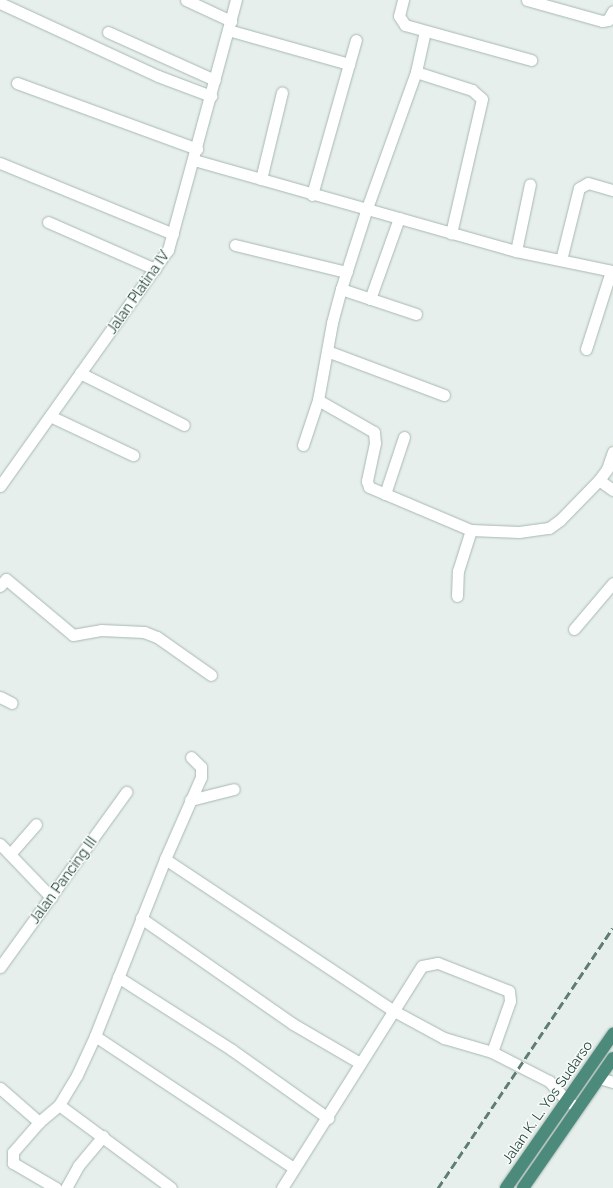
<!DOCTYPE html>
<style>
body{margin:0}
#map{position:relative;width:613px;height:1188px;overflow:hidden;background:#e6efeb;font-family:Raleway,sans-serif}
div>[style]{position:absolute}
.roads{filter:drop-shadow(0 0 1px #a8b8b2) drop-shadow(0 0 1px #a8b8b2)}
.minor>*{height:11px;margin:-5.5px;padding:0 5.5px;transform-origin:5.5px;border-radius:5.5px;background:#fff}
.trunk>*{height:12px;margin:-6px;padding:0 6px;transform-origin:6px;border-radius:6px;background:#4c8a7c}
.rail>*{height:3px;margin-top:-1.5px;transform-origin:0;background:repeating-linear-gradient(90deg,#5f7d75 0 8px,transparent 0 12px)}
span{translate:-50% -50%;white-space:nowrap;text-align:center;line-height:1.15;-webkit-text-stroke:3px #f7fbf9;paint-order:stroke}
.street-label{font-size:14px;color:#24423a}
</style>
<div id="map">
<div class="roads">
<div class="minor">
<i style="left:186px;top:0;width:50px;rotate:25deg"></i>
<i style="left:403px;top:0;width:16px;rotate:104deg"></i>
<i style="left:399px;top:16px;width:11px;rotate:56deg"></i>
<i style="left:405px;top:25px;width:131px;rotate:15.5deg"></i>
<i style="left:527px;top:0;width:78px;rotate:15.6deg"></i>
<i style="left:602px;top:21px;width:6px;rotate:-9deg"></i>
<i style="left:608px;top:20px;width:10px;rotate:-61deg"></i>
<i style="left:0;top:3px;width:174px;rotate:24.8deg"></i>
<i style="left:158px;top:76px;width:57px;rotate:20.7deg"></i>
<i style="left:228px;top:30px;width:126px;rotate:15.7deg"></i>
<i style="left:349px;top:64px;width:136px;rotate:105.8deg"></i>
<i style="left:425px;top:31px;width:42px;rotate:102.4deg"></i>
<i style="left:416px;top:72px;width:145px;rotate:109.8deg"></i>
<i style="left:367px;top:208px;width:85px;rotate:107.8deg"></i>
<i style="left:341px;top:289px;width:35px;rotate:105deg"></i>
<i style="left:332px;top:323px;width:78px;rotate:100.3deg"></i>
<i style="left:318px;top:400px;width:64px;rotate:29.7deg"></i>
<i style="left:374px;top:432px;width:11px;rotate:85deg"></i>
<i style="left:375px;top:443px;width:39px;rotate:102deg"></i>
<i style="left:367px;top:481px;width:6px;rotate:72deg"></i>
<i style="left:369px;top:487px;width:111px;rotate:22.9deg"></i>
<i style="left:108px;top:32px;width:117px;rotate:24.2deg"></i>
<i style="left:349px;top:64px;width:25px;rotate:-74deg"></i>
<i style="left:416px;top:72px;width:59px;rotate:17.8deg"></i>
<i style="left:472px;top:90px;width:13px;rotate:42deg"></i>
<i style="left:482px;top:99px;width:138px;rotate:103deg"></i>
<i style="left:17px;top:83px;width:192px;rotate:20.1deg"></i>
<i style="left:194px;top:160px;width:335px;rotate:15.8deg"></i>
<i style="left:516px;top:251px;width:99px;rotate:11.7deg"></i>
<i style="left:0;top:163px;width:187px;rotate:22.3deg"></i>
<i style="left:261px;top:179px;width:89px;rotate:-76.4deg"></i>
<i style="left:48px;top:222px;width:117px;rotate:23.7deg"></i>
<i style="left:235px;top:245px;width:115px;rotate:13.6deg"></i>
<i style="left:516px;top:251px;width:68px;rotate:-78.2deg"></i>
<i style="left:561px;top:260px;width:74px;rotate:-76deg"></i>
<i style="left:579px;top:188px;width:10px;rotate:-29deg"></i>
<i style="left:588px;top:183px;width:26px;rotate:16deg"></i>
<i style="left:341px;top:289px;width:79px;rotate:18.4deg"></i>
<i style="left:370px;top:299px;width:86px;rotate:-70.3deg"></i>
<i style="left:586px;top:349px;width:82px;rotate:-72.2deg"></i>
<i style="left:327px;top:351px;width:125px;rotate:20.6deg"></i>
<i style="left:80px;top:373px;width:116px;rotate:26.6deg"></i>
<i style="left:50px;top:416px;width:92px;rotate:25.2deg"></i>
<i style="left:303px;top:445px;width:47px;rotate:-71.6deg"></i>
<i style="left:599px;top:480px;width:17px;rotate:36deg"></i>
<i style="left:0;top:486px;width:290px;rotate:-54.6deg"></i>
<i style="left:168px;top:250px;width:259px;rotate:-74.8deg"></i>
<i style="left:385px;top:494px;width:60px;rotate:-71.6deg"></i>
<i style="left:0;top:586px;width:9px;rotate:-49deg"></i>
<i style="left:6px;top:579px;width:87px;rotate:39.9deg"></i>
<i style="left:73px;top:635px;width:28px;rotate:-10deg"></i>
<i style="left:101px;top:630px;width:43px;rotate:2.7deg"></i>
<i style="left:144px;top:632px;width:14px;rotate:21deg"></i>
<i style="left:157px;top:637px;width:66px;rotate:35.1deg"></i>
<i style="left:457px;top:596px;width:25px;rotate:-88deg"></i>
<i style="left:458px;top:571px;width:43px;rotate:-72.4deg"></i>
<i style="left:471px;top:530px;width:48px;rotate:2.4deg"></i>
<i style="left:519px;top:532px;width:30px;rotate:-8deg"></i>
<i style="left:549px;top:528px;width:14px;rotate:-36deg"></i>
<i style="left:560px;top:520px;width:56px;rotate:-45.7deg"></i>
<i style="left:599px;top:480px;width:14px;rotate:-54deg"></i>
<i style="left:607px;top:469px;width:18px;rotate:-71deg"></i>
<i style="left:574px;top:629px;width:60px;rotate:-49.7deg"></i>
<i style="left:0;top:697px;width:13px;rotate:27deg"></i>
<i style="left:190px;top:800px;width:45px;rotate:-14deg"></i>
<i style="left:0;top:844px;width:74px;rotate:46.1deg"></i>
<i style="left:11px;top:853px;width:38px;rotate:-49deg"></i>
<i style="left:165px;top:859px;width:275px;rotate:33.6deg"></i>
<i style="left:394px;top:1011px;width:57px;rotate:28.4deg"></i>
<i style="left:444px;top:1038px;width:50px;rotate:16.3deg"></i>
<i style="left:492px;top:1052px;width:64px;rotate:27deg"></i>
<i style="left:549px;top:1081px;width:25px;rotate:48deg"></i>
<i style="left:566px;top:1100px;width:14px;rotate:34deg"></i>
<i style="left:141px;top:918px;width:185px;rotate:34.9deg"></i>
<i style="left:293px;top:1024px;width:78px;rotate:30.2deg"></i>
<i style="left:0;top:967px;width:216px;rotate:-54.2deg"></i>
<i style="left:118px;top:977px;width:135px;rotate:32.6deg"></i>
<i style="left:232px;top:1050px;width:118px;rotate:35.3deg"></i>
<i style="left:95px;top:1036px;width:239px;rotate:33.6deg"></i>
<i style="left:599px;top:1078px;width:15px;rotate:16deg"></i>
<i style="left:0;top:1088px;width:52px;rotate:41.1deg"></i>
<i style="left:59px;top:1105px;width:139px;rotate:36.5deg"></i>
<i style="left:56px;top:1188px;width:50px;rotate:-149.8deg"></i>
<i style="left:13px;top:1163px;width:11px;rotate:-90deg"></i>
<i style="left:13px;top:1152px;width:40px;rotate:-49deg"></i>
<i style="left:39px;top:1122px;width:26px;rotate:-40deg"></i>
<i style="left:59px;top:1105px;width:35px;rotate:-59deg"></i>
<i style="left:77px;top:1075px;width:43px;rotate:-65.2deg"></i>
<i style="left:95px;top:1036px;width:190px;rotate:-68.4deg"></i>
<i style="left:165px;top:859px;width:90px;rotate:-66.3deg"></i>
<i style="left:201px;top:777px;width:10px;rotate:-90deg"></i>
<i style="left:201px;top:767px;width:14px;rotate:-135deg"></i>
<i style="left:66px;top:1188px;width:25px;rotate:-61deg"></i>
<i style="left:78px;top:1166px;width:39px;rotate:-50deg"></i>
<i style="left:282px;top:1188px;width:262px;rotate:-57.8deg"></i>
<i style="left:422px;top:966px;width:16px;rotate:-11deg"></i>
<i style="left:438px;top:963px;width:76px;rotate:21.5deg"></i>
<i style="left:509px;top:991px;width:10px;rotate:84deg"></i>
<i style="left:510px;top:1001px;width:54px;rotate:109.4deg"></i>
</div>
<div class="trunk">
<i style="left:506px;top:1188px;width:188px;rotate:-55.2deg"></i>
<i style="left:523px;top:1188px;width:158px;rotate:-55.3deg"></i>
</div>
</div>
<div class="rail">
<i style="left:438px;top:1188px;width:313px;rotate:-56.1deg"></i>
</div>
<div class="street-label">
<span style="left:138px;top:292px;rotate:-55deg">Jalan Platina IV</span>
<span style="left:63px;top:880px;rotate:-54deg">Jalan Pancing III</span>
<span style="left:547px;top:1102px;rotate:-55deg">Jalan K. L. Yos Sudarso</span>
</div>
</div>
